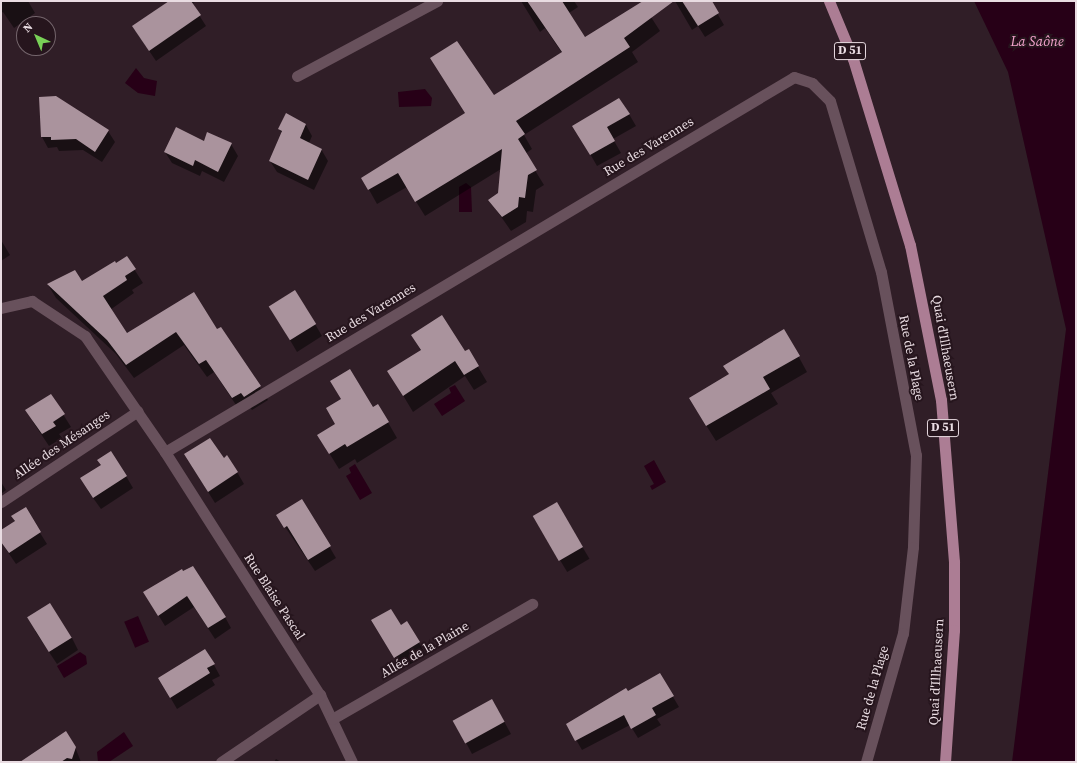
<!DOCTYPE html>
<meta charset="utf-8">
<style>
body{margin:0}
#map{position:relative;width:1077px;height:763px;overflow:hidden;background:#301e27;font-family:"Source Serif 4",serif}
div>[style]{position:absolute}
.water>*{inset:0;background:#270017;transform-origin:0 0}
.shadow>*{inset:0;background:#0007;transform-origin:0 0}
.building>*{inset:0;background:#aa939d;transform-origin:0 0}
.service>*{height:11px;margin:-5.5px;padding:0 5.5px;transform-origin:5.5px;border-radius:5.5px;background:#68515c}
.minor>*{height:11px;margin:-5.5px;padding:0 5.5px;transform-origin:5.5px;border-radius:5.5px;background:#68515c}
.primary>*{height:11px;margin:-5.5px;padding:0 5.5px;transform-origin:5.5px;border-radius:5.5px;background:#ac7d94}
span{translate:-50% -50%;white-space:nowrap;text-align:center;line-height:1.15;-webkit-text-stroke:4px #26151d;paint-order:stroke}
.shield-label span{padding:1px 3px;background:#26151d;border:1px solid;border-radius:3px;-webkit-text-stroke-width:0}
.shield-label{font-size:12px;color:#e9dce2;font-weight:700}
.street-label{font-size:13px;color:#e9dce2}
.water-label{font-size:14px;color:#f3a3cc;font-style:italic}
.frame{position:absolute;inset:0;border:2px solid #e9dce2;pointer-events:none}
.north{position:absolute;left:16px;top:16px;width:40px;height:40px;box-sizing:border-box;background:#26151d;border:1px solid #74656c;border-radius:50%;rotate:316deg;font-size:11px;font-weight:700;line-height:16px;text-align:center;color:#e9dce2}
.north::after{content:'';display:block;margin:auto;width:14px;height:18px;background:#79d157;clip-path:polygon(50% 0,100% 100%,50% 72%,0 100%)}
</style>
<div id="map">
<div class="water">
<i style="clip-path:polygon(974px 1px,1076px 1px,1076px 762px,1012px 762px,1066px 329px,1008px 72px)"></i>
<i style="clip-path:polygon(136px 68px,144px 78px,157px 81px,155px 96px,138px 93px,125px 83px)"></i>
<i style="clip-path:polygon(425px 89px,432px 98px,431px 106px,399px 107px,398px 92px)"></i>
<i style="clip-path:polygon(466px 183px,471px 187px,472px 212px,459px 212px,459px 187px)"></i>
<i style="clip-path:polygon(455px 385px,465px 401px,442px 416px,434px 404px,451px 393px,449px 388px)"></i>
<i style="clip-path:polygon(654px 460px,666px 482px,652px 490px,650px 486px,654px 484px,644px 466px)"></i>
<i style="clip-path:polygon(355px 464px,372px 493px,360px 500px,346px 476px,351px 473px,349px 468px)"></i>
<i style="left:138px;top:616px;width:28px;height:15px;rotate:67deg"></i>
<i style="clip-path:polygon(80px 652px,86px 656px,87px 664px,64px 678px,57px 666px)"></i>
<i style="clip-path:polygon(124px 732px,133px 746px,109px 762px,98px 762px,97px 752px)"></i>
</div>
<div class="shadow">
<i style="clip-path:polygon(1px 1px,28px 1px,35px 13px,14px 28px,3px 12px,1px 13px)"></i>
<i style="clip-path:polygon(169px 1px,196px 1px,192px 4px,206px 26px,156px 61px,133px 27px)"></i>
<i style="clip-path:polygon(521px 1px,574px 1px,578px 7px,569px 13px,585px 38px,651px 17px,660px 31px,632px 52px,638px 62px,524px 135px,532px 149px,525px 154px,544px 185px,536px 190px,533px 212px,527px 211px,526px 222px,511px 231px,490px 201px,499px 194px,501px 169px,425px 216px,407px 187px,377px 204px,363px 179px,466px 114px,431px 58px,494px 96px,562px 53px,545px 28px,540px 32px)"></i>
<i style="clip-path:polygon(675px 1px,710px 1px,724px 25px,705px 37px,698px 26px,692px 30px)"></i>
<i style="clip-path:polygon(629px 114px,636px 126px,613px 139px,621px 153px,597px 166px,574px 126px)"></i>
<i style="clip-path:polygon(306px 125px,312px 136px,309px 143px,321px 149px,328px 161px,314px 190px,277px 172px,270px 161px,282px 133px,279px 129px)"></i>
<i style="clip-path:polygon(108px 131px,115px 142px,102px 162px,83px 150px,59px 151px,57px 147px,48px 148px,42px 137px)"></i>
<i style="clip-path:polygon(204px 142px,231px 144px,238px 156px,224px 182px,202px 171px,200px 176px,172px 163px,165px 152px)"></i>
<i style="clip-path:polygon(1px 240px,10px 255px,1px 261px)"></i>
<i style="clip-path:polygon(127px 258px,143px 283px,132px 290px,134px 293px,110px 310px,127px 335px,194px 293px,216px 331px,221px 328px,268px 400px,252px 410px,249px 406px,240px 411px,214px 372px,207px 377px,184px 345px,134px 378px,116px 354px,56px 298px,48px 285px,82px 283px)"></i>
<i style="clip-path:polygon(277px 318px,315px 324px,322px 336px,297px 352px)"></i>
<i style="clip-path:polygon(784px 330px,807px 372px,771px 393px,778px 404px,716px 441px,699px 414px,730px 375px)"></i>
<i style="clip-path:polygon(412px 335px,465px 353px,468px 350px,487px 382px,474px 390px,465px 376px,413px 412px,398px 387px,421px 351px)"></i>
<i style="clip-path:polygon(51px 395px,71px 427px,59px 434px,62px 438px,49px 446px,33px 422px)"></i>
<i style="clip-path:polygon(378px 405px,397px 438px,357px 463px,355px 459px,339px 469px,318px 435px)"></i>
<i style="clip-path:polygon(224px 459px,237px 472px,244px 484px,215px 503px,192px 466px)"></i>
<i style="clip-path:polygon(101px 466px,126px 476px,133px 488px,101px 509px,88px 491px)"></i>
<i style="clip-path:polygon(1px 482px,6px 490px,1px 494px)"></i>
<i style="clip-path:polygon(302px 500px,336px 558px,315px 571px,277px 515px)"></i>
<i style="left:556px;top:503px;width:65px;height:26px;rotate:59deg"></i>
<i style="clip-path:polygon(25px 509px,47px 544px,16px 564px,1px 542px,1px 532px,15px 522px,12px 516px)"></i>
<i style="clip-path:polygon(181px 570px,225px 617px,231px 628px,215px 639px,194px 607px,165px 626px,151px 603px)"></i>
<i style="clip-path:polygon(373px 620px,401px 626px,407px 622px,426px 655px,402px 669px)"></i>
<i style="clip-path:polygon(35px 631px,72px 638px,78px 650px,57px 664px)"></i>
<i style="clip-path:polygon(214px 665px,220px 676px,212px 680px,215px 685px,177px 709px,159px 678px)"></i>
<i style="clip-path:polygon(660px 675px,679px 707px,657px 719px,661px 725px,638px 738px,630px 725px,582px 750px,567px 724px)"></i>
<i style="clip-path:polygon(499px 712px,511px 734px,472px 754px,454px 720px)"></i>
<i style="clip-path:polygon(75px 747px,81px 762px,22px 762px)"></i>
<i style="clip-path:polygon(276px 759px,281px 762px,274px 762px)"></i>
</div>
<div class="building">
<i style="clip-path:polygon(169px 1px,191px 1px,201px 15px,149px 51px,132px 26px)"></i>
<i style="clip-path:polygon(527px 1px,562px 1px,585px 37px,643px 1px,674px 1px,624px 38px,630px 47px,516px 121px,525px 134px,518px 139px,537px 170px,528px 175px,525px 198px,519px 197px,518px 207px,502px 217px,488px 200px,498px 193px,502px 149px,415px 202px,398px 173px,368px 190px,361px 178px,465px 113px,430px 58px,457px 41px,494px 95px,562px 52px)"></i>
<i style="clip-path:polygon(682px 1px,712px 1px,719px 13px,698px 26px)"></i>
<i style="clip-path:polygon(56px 96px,109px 130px,95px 152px,76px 139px,51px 140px,51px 137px,41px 137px,39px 97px)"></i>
<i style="clip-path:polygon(619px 98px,630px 114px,607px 127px,615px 141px,590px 155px,572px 126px)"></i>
<i style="clip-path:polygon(286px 113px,306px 124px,300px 138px,322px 149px,308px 180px,269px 161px,282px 131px,278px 129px)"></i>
<i style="clip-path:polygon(176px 127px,204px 141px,207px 132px,232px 143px,218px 172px,195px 160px,193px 166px,164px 152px)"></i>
<i style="clip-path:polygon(127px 256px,136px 269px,125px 276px,127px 280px,103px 296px,127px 333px,194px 292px,217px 329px,221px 327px,261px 386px,244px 397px,241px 393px,232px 398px,206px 360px,199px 364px,176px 332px,126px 365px,107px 340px,47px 284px,75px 270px,82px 281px,115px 261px,116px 263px)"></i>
<i style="left:295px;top:290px;width:40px;height:31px;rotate:58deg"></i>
<i style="clip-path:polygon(442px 315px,465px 351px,469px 349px,479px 366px,464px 375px,455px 361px,403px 396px,387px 371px,421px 350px,411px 335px)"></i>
<i style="clip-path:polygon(784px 329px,800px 356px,763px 377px,770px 389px,706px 426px,689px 398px,729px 374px,723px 366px)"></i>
<i style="clip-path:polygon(350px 369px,373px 407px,378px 404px,389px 422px,347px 447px,345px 444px,329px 454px,317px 435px,335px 424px,326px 408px,341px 399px,330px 381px)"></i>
<i style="clip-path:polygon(51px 394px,65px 414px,53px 422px,56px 426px,42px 434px,25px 410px)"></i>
<i style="clip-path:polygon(210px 438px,224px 458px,227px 455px,238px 472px,208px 492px,184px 454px)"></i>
<i style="clip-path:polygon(111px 451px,127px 476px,93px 498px,80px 478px,101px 465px,97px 460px)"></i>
<i style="clip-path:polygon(302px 499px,331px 546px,308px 560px,287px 526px,284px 528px,276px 515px)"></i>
<i style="left:557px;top:502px;width:52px;height:28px;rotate:60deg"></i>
<i style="clip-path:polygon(26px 507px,41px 532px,9px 553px,1px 542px,1px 530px,15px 521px,11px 516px)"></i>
<i style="clip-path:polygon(193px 566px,226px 617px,208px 628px,187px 596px,158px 616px,143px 592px,182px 569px,183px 571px)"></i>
<i style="left:50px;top:603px;width:41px;height:27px;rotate:58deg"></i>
<i style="clip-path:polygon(391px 609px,401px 625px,407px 621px,420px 642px,394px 658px,371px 620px)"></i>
<i style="clip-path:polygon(205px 649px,215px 664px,207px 668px,210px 673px,170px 698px,158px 678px)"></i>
<i style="clip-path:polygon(660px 673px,674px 696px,652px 708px,656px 715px,631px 729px,624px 715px,575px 741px,566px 724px,626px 688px,628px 691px)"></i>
<i style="left:492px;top:699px;width:26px;height:45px;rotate:61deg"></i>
<i style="clip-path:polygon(66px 731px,76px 747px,72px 759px,67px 758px,61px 762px,20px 762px)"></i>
</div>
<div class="service">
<i style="left:297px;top:76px;width:159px;rotate:-28.2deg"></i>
<i style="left:1px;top:502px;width:164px;rotate:-33.6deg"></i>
</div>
<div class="minor">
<i style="left:1px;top:308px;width:32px;rotate:-13deg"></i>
<i style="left:32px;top:301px;width:64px;rotate:33.4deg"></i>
<i style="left:85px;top:336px;width:141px;rotate:55.4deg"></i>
<i style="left:165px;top:452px;width:732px;rotate:-30.8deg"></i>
<i style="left:794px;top:77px;width:19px;rotate:18deg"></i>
<i style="left:812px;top:83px;width:25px;rotate:45deg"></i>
<i style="left:830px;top:101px;width:178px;rotate:73.4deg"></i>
<i style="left:881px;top:272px;width:186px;rotate:79.2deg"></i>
<i style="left:916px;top:455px;width:92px;rotate:91.9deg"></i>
<i style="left:913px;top:547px;width:87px;rotate:96.6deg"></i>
<i style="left:903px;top:633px;width:134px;rotate:106deg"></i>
<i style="left:165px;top:452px;width:288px;rotate:57.5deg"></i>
<i style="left:320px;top:695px;width:74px;rotate:64.5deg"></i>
<i style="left:332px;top:719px;width:231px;rotate:-29.9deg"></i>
<i style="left:221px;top:762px;width:120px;rotate:-34.1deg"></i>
</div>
<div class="primary">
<i style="left:829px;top:1px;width:63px;rotate:67.5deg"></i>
<i style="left:853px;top:59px;width:195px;rotate:73deg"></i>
<i style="left:910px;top:245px;width:158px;rotate:78.7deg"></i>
<i style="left:941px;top:400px;width:163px;rotate:85.4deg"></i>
<i style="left:954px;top:562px;width:68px;rotate:90deg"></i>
<i style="left:954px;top:630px;width:132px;rotate:93.9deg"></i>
</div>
<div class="shield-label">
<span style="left:850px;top:51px">D 51</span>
<span style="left:943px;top:428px">D 51</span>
</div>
<div class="street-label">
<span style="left:649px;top:147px;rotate:-31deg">Rue des Varennes</span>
<span style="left:371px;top:313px;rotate:-31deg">Rue des Varennes</span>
<span style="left:945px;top:348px;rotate:80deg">Quai d'Illhaeusern</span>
<span style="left:911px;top:358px;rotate:79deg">Rue de la Plage</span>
<span style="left:62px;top:445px;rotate:-34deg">Allée des Mésanges</span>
<span style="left:274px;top:597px;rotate:57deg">Rue Blaise Pascal</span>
<span style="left:425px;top:650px;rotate:-30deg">Allée de la Plaine</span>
<span style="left:937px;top:672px;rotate:-87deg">Quai d'Illhaeusern</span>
<span style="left:873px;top:688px;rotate:-74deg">Rue de la Plage</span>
</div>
<div class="water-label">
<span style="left:1037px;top:41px">La Saône</span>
</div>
<div class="frame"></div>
<div class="north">N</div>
</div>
